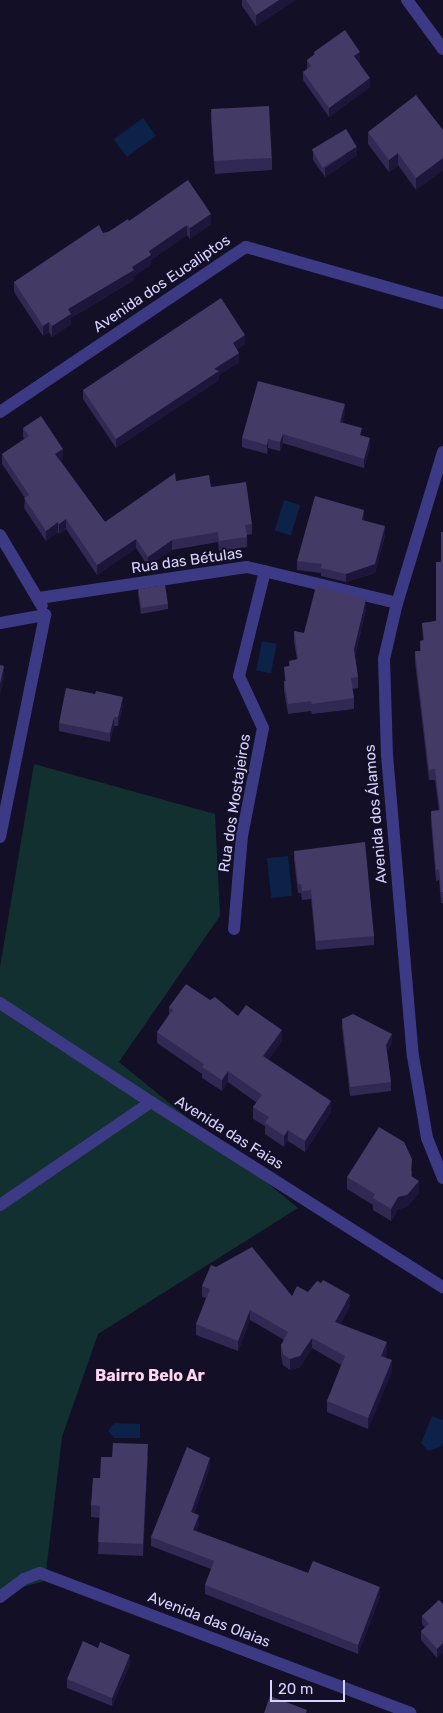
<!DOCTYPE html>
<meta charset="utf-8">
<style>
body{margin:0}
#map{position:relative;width:443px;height:1713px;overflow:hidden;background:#130f26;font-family:Rubik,sans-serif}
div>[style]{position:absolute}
.green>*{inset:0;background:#12302f}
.water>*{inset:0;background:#0c2248;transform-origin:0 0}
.minor>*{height:12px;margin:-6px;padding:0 6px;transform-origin:6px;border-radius:6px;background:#3d3a85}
.wall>*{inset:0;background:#312854}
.shaded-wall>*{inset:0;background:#1d163a}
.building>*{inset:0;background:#433a66;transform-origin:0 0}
span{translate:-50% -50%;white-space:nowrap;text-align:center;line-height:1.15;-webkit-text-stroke:4px #130f26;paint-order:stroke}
.street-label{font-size:15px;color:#d9d4ff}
.neighbourhood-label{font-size:16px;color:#ffd6f0;font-weight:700}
.scale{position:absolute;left:270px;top:1680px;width:75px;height:22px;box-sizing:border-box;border:2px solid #d9d4ff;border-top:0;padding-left:6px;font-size:15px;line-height:18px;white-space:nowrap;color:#d9d4ff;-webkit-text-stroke:4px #130f26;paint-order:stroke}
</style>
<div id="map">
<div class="green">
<i style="clip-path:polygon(34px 764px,215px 814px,220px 916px,119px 1062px,298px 1208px,98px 1334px,62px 1437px,45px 1581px,0 1593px,0 967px)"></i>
</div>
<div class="water">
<i style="left:143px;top:118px;width:22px;height:36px;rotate:54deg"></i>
<i style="left:284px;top:500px;width:17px;height:32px;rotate:17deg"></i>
<i style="left:262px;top:641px;width:15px;height:30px;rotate:11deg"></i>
<i style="left:288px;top:856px;width:40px;height:21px;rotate:84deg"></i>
<i style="clip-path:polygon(432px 1416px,443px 1420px,443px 1443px,440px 1447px,428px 1451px,421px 1443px)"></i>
<i style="clip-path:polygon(114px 1423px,140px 1424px,140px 1438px,114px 1438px,108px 1431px)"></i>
</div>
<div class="minor">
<i style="left:407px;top:0;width:61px;rotate:53.7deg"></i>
<i style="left:0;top:412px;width:296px;rotate:-33.9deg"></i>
<i style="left:246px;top:247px;width:205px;rotate:15.9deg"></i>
<i style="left:443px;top:452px;width:158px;rotate:106.9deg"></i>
<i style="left:397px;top:603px;width:57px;rotate:103.1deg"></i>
<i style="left:384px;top:659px;width:96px;rotate:88.2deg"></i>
<i style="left:387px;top:755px;width:302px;rotate:85.1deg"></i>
<i style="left:413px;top:1056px;width:83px;rotate:80.3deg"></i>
<i style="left:427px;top:1138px;width:43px;rotate:68.2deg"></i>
<i style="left:0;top:535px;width:82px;rotate:59.4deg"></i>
<i style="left:39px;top:598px;width:210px;rotate:-8.5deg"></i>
<i style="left:247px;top:567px;width:154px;rotate:13.5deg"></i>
<i style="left:0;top:623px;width:46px;rotate:-10.1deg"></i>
<i style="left:0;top:837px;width:227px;rotate:-78.5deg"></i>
<i style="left:234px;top:929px;width:93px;rotate:-85.1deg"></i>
<i style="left:242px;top:836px;width:110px;rotate:-79deg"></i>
<i style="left:263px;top:728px;width:57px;rotate:-114.8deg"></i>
<i style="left:239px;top:676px;width:108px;rotate:-76.1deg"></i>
<i style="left:0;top:1003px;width:181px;rotate:33.3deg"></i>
<i style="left:151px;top:1102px;width:346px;rotate:32.4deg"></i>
<i style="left:0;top:1205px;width:183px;rotate:-34.3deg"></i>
<i style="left:0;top:1597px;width:30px;rotate:-37deg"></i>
<i style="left:24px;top:1579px;width:17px;rotate:-21deg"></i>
<i style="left:40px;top:1573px;width:396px;rotate:20.7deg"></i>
</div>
<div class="wall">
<i style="clip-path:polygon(242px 0,295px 0,256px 26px,242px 6px)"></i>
<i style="clip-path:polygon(314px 52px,360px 61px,359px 62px,370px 87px,329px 117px,303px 80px,303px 72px,307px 69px,307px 60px,314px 55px)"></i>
<i style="clip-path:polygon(211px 110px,272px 158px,272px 170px,215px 174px,211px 122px)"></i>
<i style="clip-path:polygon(443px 130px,443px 170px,416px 190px,398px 165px,389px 172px,368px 144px,368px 132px)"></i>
<i style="clip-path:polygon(313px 151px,357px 155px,325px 177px,313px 160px)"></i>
<i style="clip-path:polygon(129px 221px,211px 224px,190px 239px,187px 235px,151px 260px,151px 265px,134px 276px,134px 280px,71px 318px,71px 324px,52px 337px,49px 332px,43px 336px,14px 292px,14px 282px,103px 233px,108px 232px)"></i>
<i style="clip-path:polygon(245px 344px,237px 349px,239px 362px,219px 375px,219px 380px,116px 448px,83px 399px,83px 390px)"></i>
<i style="clip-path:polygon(345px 413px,342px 422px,362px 436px,370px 447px,364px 468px,283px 443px,280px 451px,268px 448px,267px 454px,242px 447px,242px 438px)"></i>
<i style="clip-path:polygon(23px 428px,63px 459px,60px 460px,105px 522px,176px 481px,211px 487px,252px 524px,252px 534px,247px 535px,247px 547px,219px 551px,218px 542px,172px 550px,148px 566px,136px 548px,97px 575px,66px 529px,59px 534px,58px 532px,46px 541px,24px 508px,25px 498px,2px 464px,2px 454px,24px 439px,23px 437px)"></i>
<i style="clip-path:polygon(364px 519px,364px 521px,385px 535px,375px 573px,346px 582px,321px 576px,321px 573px,297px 570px,297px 561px)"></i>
<i style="clip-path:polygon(443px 532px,443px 903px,441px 903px,439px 880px,436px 881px,431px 822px,431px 811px,439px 811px,435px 780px,429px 780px,415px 662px,415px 651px,420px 651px,420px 641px,423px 640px,422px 623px,436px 621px)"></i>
<i style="clip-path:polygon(138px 590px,168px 604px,168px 609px,141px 614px,138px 595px)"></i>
<i style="clip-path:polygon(366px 609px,355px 656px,358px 677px,358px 688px,352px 689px,354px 698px,354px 709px,312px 714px,311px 711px,288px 714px,284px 691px,284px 681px,285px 681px,284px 667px,289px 666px,289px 661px,297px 660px,294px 641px,294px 631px,304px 633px)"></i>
<i style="clip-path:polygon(123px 705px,118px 726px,114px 726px,110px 742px,59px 731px,59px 723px)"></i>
<i style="clip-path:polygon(294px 851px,374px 936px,374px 945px,316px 950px,311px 899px,302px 900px,301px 893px,298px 893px,294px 860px)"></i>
<i style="clip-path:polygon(210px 1000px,282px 1041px,268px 1060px,331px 1112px,305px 1152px,288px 1141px,284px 1147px,265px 1134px,265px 1126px,253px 1119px,253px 1107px,257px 1103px,228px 1082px,222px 1091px,202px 1078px,202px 1074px,157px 1043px,157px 1032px,169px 1014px,169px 1007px)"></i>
<i style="clip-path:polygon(342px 1019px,392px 1043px,387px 1052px,391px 1082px,391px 1091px,350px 1096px,342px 1028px)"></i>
<i style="clip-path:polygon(412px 1171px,412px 1176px,419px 1193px,407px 1207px,398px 1209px,391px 1221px,373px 1210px,373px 1205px,347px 1189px,347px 1177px)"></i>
<i style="clip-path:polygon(202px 1286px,292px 1296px,308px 1292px,350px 1306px,340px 1324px,387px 1353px,385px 1358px,392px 1371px,368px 1429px,327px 1412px,327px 1401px,341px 1365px,312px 1348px,300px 1367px,290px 1370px,283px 1365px,281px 1356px,281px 1345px,284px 1340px,250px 1320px,238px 1351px,196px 1335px,196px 1324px,206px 1298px,202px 1297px)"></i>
<i style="clip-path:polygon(148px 1456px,143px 1556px,98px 1554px,100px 1518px,91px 1517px,91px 1505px,100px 1478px,112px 1457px)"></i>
<i style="clip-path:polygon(210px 1467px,194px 1513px,199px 1525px,196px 1531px,308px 1573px,380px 1597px,358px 1654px,205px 1594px,205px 1585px,211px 1569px,151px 1546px,151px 1537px)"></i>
<i style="clip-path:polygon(439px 1600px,437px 1658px,421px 1640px,421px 1631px,425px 1628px,422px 1624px,422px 1616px)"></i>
<i style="clip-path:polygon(98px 1648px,130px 1664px,112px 1706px,67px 1688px,67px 1679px)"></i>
</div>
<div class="shaded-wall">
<i style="clip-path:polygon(279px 0,295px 0,256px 26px,256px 15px)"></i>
<i style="clip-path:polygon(360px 52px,360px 61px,354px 65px,354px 56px)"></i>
<i style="clip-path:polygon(370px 78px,370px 87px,329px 117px,329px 108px)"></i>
<i style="clip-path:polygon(357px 147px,357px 155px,325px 177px,325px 168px)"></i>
<i style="clip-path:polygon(398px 153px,398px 165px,389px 172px,389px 160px)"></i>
<i style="clip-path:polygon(443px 158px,443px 170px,416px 190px,416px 178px)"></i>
<i style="clip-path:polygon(211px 214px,211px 224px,190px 239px,190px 228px)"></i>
<i style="clip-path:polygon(187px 225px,187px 235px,151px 260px,151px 265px,134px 276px,134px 280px,71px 318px,71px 324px,52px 337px,52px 326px,68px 309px,132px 267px,149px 251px)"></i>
<i style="clip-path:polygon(49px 322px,49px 332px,43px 336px,43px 326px)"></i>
<i style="clip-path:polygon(245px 335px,245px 344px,233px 352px,233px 343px)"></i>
<i style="clip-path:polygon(239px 353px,239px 362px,219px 375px,219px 380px,116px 448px,116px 439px,214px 369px)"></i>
<i style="clip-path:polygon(345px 404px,345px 413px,340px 431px,340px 422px)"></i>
<i style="clip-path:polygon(283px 434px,283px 443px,280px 451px,280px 442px)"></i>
<i style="clip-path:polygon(370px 438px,370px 447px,364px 468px,364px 459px)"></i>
<i style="clip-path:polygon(268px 439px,268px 448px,267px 454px,267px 445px)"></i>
<i style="clip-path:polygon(63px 449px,63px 459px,55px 463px,55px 454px)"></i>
<i style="clip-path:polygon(364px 510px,364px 519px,362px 529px,362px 520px)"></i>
<i style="clip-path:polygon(66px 519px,66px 529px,59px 534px,59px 524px)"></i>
<i style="clip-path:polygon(58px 522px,58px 532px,46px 541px,46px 531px)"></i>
<i style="clip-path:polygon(385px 526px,385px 535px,375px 573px,346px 582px,346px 574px)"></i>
<i style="clip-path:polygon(136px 539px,136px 548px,97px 575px,97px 565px)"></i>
<i style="clip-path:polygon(172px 540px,172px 550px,148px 566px,148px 557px)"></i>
<i style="clip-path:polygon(366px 599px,366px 609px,354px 659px,354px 649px)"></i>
<i style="clip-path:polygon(4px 666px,4px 678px,0 696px,0 684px)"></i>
<i style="clip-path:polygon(123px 697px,123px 705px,118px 726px,118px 717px)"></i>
<i style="clip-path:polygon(114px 717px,114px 726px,110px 742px,110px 733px)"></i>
<i style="clip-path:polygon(282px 1030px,282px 1041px,263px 1067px,263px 1056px)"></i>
<i style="clip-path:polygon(392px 1034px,392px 1043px,386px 1054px,386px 1045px)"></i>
<i style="clip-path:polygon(228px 1071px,228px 1082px,222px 1091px,222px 1080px)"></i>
<i style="clip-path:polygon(331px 1101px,331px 1112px,305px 1152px,305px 1141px)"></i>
<i style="clip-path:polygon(288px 1130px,288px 1141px,284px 1147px,284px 1136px)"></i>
<i style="clip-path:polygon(419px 1181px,419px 1193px,407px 1207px,398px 1209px,391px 1221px,391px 1209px,398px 1197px)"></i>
<i style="clip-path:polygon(350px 1295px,350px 1306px,335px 1332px,335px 1322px)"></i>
<i style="clip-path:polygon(250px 1310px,250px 1320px,238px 1351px,238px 1341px)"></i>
<i style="clip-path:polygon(312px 1338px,312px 1348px,300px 1367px,290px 1370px,290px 1359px)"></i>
<i style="clip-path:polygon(387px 1342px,387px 1353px,381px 1367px,381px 1356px)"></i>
<i style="clip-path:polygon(392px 1360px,392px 1371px,368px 1429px,368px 1418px)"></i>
<i style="clip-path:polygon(148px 1444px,148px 1456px,143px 1556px,143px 1544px)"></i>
<i style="clip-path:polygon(210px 1458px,210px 1467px,191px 1521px,191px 1512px)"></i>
<i style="clip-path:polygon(199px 1515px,199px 1525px,193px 1539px,193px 1530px)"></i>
<i style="clip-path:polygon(380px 1587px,380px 1597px,358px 1654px,358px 1645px)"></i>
<i style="clip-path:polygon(443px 1643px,443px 1652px,437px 1658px,437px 1649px)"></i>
<i style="clip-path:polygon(130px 1655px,130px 1664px,112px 1706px,112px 1698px)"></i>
</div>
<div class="building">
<i style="clip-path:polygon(246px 0,279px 0,256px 15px)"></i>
<i style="clip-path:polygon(345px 30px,360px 52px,354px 56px,370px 78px,329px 108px,303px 72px,311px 66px,307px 60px,315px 54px,314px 52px)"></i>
<i style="clip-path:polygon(416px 95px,443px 130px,443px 158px,416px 178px,398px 153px,389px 160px,368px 132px)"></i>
<i style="left:269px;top:106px;width:52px;height:58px;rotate:87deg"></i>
<i style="left:346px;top:129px;width:21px;height:40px;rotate:59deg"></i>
<i style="clip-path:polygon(188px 180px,211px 214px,190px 228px,187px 225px,149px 251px,151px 255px,132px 267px,134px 270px,68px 309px,71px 314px,52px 326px,49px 322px,43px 326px,14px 282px,99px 225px,103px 233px,108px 232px,128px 219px,129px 221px)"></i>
<i style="clip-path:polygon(221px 298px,245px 335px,233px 343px,239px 353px,214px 369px,219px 371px,116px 439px,83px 390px)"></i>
<i style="clip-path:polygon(258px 381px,345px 404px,340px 422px,362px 428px,360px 435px,370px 438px,364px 459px,283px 434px,280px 442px,268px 439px,267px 445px,242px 438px)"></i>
<i style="clip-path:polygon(41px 416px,63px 449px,55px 454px,105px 522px,175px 473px,176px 481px,209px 475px,211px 487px,246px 482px,252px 524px,245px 525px,247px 537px,219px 541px,218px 532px,172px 540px,148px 557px,136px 539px,97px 565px,66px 519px,59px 524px,58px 522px,46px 531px,24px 498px,29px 495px,2px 454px,29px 436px,23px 428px)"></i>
<i style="clip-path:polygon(315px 496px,364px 510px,362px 520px,385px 526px,375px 564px,346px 574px,321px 568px,322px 564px,297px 561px)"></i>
<i style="clip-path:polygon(441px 532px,443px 532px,443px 892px,441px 892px,439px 869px,436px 870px,431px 811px,440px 810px,435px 769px,429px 770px,415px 651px,421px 651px,420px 641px,424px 640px,422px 623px,436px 621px,436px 562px,441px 562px)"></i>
<i style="left:165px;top:585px;width:19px;height:27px;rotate:81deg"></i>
<i style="clip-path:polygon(316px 586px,366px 599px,354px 649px,358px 677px,351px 678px,354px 698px,312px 704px,311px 701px,288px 704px,284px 681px,286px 681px,284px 667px,290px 666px,289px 661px,298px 659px,294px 631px,304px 633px)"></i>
<i style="clip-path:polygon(0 665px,4px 666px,0 684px)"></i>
<i style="clip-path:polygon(66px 688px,95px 694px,96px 691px,123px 697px,118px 717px,114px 717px,110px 733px,59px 723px)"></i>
<i style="clip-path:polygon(365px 842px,374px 936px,316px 941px,311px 890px,302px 891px,301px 884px,298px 884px,294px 851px)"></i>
<i style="clip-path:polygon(186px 984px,210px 1000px,215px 997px,238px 1016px,246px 1005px,282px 1030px,263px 1056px,331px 1101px,305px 1141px,288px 1130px,284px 1136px,265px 1123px,269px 1117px,253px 1107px,262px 1095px,228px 1071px,222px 1080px,202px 1067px,204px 1064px,157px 1032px,173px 1010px,169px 1007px)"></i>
<i style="clip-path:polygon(353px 1014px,392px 1034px,386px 1045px,391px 1082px,350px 1087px,342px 1019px)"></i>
<i style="clip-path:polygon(379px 1127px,404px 1142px,412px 1159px,411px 1176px,419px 1181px,407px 1195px,398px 1197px,391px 1209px,373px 1198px,375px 1194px,347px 1177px)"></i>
<i style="clip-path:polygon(252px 1247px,292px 1296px,297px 1286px,308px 1292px,317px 1281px,321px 1283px,323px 1280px,350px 1295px,335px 1322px,387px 1342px,381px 1356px,392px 1360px,368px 1418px,327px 1401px,345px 1356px,312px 1338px,300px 1356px,290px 1359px,283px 1354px,281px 1345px,288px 1332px,250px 1310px,238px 1341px,196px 1324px,210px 1289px,202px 1286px,211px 1265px,216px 1267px)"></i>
<i style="clip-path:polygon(113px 1443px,148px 1444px,143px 1544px,98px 1542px,100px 1506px,91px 1505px,93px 1478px,100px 1478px,101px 1457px,112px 1457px)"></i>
<i style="clip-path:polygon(187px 1447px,210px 1458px,191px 1512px,199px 1515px,193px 1530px,308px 1573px,313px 1561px,380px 1587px,358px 1645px,205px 1585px,214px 1561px,151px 1537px)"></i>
<i style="clip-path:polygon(439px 1600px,443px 1604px,443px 1643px,437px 1649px,421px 1631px,429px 1624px,422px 1616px)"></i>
<i style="clip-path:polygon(83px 1641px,98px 1648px,100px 1642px,130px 1655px,112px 1698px,67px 1679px)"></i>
<i style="clip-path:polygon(270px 1696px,307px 1710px,306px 1713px,264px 1713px)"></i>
</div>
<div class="street-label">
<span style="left:162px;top:284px;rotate:-34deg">Avenida dos Eucaliptos</span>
<span style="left:187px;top:561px;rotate:-8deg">Rua das Bétulas</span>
<span style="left:235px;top:803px;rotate:-81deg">Rua dos Mostajeiros</span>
<span style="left:376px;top:814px;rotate:-95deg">Avenida dos Álamos</span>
<span style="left:229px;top:1133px;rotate:32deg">Avenida das Faias</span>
<span style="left:209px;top:1620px;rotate:21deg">Avenida das Olaias</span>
</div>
<div class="neighbourhood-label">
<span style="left:150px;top:1376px">Bairro Belo Ar</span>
</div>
<div class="scale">20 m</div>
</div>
